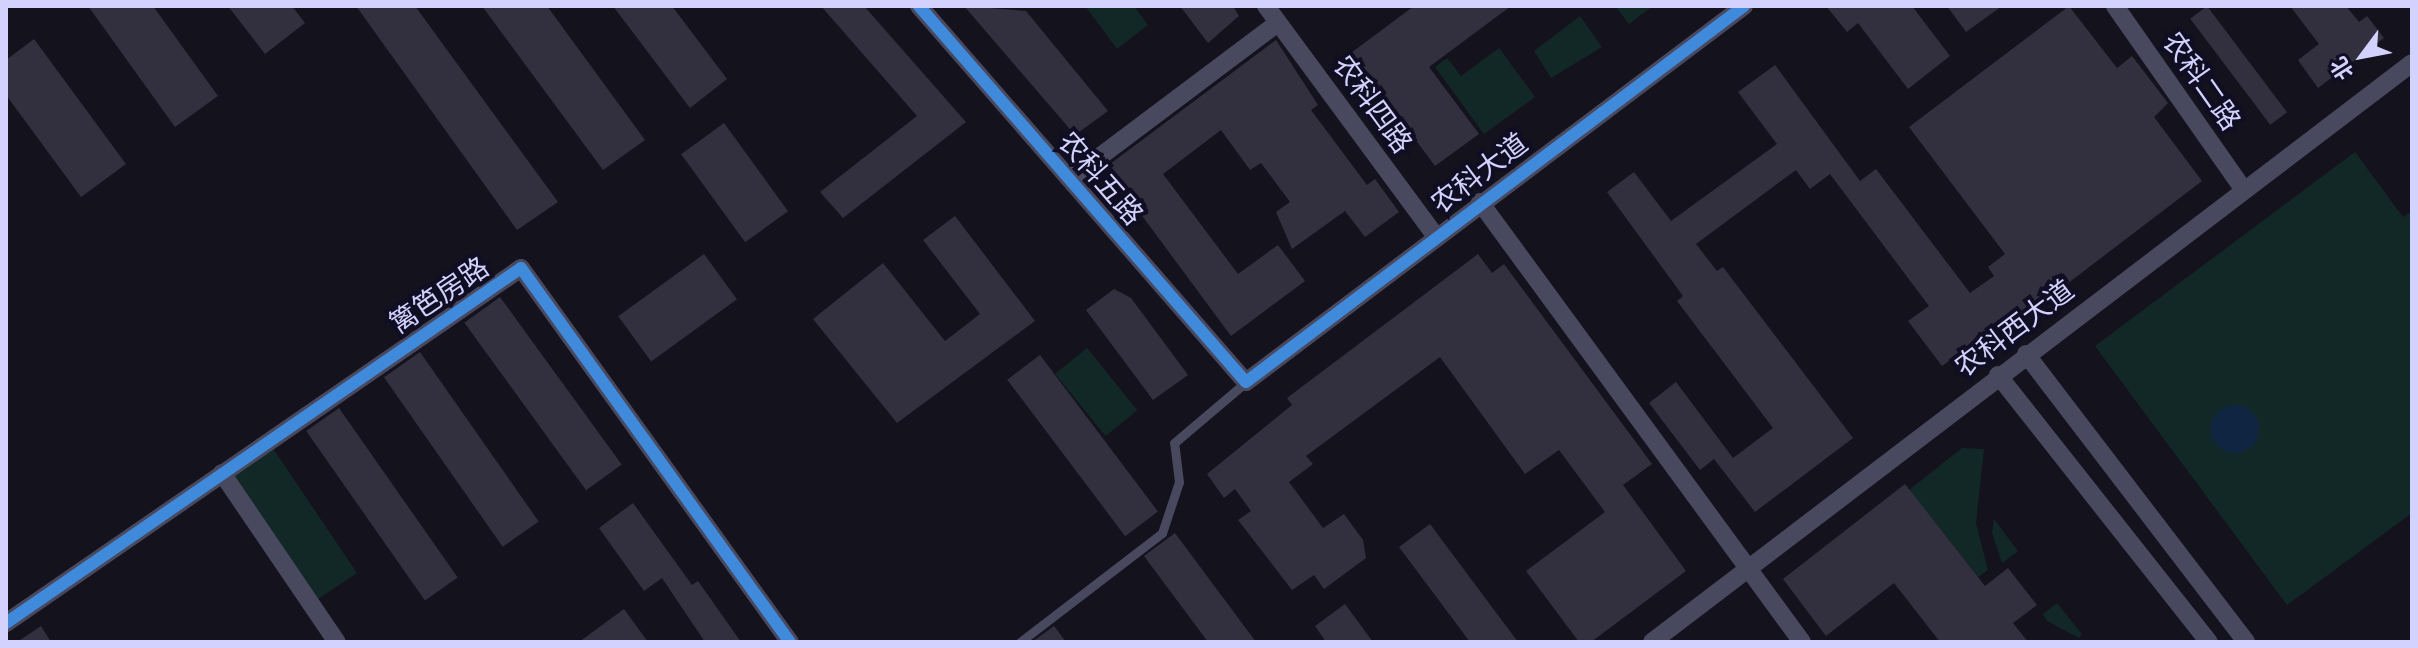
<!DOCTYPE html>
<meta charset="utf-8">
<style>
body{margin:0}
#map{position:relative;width:2418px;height:648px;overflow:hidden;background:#14121d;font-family:"Space Grotesk","Noto Sans SC",sans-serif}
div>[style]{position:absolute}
.green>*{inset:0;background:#122827;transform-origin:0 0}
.water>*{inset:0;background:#0f2542}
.round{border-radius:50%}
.building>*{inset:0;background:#32303f;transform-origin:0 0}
.lane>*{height:9px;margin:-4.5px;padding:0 4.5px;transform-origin:4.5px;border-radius:4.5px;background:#48485e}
.street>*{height:18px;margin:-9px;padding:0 9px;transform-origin:9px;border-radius:9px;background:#48485e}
.cycleway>*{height:12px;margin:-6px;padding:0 6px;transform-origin:6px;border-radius:6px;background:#408adc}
span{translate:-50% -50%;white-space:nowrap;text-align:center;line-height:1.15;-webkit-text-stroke:8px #100e22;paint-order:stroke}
.street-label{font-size:28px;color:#d3d1fd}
.frame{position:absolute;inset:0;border:8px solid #d3d1fd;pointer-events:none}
.north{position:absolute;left:2322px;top:16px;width:80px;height:80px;-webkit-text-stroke:6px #100e22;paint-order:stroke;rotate:238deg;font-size:22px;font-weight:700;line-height:32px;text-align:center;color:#d3d1fd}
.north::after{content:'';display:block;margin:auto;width:28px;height:36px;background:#d3d1fd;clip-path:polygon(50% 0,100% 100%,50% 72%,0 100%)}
</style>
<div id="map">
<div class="green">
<i style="clip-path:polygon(1085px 6px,1134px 6px,1148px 25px,1117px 49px)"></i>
<i style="clip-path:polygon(1615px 6px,1653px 6px,1629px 24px)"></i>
<i style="clip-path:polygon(1580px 16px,1602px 47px,1551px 78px,1534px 51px)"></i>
<i style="clip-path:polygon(1499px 48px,1535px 97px,1484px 134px,1435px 67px,1447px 58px,1461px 76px)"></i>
<i style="clip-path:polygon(2355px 152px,2403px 217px,2412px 211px,2412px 513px,2287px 605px,2095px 346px)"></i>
<i style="left:1087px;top:348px;width:80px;height:41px;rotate:51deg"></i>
<i style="left:272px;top:447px;width:152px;height:48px;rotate:56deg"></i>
<i style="clip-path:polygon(1962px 448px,1984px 449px,1976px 523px,1988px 570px,1978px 577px,1909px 490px)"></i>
<i style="clip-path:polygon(1994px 519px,2018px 551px,2002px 563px,1992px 533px)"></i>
<i style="clip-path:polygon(2057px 603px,2082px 634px,2079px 638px,2047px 621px,2043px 614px)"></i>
</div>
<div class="water">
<i class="round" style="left:2211px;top:405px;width:48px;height:48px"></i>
</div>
<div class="building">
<i style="clip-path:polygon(88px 6px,153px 6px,218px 96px,175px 127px)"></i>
<i style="clip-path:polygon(228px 6px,292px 6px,305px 23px,265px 54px)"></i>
<i style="clip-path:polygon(356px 6px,415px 6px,558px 202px,517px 230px)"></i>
<i style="clip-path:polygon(482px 6px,547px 6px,645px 140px,603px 170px)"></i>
<i style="clip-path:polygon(613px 6px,672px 6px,727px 79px,690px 108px)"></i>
<i style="clip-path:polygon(821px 6px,864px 6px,966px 122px,843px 218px,820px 192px,917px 116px)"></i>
<i style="clip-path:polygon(964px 6px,1026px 11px,1108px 111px,1075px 135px)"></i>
<i style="clip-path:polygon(1180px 6px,1233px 6px,1239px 16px,1208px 43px)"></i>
<i style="clip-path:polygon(1414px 6px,1511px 6px,1429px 67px,1479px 134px,1435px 166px,1351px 53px)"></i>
<i style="clip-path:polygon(1826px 6px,1912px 6px,1950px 56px,1908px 89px,1858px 23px,1847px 32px)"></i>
<i style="clip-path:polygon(1947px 6px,2002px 6px,1966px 32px)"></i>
<i style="clip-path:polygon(2069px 6px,2117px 68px,2132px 56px,2168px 103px,2154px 117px,2202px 181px,2025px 316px,2020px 309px,1942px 366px,1908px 321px,1929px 306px,1830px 174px,1810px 189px,1796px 170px,1696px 244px,1717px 271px,1723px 267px,1853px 438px,1755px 512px,1714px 459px,1700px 470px,1649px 403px,1676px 382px,1733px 458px,1773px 428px,1677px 301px,1683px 296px,1607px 192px,1634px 172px,1671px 221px,1777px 144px,1738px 92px,1775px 65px,1860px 181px,1876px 169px,1970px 293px,1994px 276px,1988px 267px,2005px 254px,1909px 127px)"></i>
<i style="left:2207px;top:6px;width:133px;height:21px;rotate:53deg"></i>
<i style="clip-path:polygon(2290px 6px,2346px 6px,2359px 22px,2367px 16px,2384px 38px,2318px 88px,2298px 60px,2319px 44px)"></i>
<i style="clip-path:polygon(34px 39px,126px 164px,81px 197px,6px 95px,6px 60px)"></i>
<i style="clip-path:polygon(1276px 40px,1318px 105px,1311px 110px,1367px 185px,1375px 179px,1399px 212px,1365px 237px,1345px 211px,1292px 249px,1276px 212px,1290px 202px,1261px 163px,1250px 170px,1221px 130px,1163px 174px,1238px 274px,1278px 245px,1305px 281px,1231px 336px,1106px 167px)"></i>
<i style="left:724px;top:123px;width:109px;height:53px;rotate:54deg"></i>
<i style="clip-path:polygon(955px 216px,1035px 321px,897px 423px,813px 319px,883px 263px,945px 341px,980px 314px,923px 240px)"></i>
<i style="left:704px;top:254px;width:56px;height:106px;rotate:54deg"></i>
<i style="clip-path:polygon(1478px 254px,1492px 273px,1504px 264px,1652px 464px,1623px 485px,1686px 571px,1591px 642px,1579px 642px,1526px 571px,1605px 512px,1559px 450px,1525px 474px,1440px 357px,1306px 456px,1313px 464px,1289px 482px,1323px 528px,1344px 514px,1363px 540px,1366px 558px,1324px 589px,1314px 575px,1292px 590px,1238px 520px,1251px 511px,1235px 489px,1224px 498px,1207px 474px,1292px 405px,1287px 398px)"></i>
<i style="clip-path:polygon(1114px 289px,1131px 298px,1188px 375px,1153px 400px,1086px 310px)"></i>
<i style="left:500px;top:297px;width:207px;height:44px;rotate:54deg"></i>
<i style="left:420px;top:352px;width:207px;height:44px;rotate:55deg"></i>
<i style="left:1040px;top:355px;width:196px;height:41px;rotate:53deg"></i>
<i style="left:339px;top:408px;width:207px;height:40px;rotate:55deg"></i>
<i style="clip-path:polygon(1905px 484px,1985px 586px,2008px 568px,2037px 605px,2013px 623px,2028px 642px,1940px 642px,1894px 583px,1826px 636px,1783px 579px)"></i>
<i style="clip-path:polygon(633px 503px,692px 585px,698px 581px,741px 642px,705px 642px,662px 578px,644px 591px,599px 528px)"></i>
<i style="clip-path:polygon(1430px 524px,1518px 642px,1470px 642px,1399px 547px)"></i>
<i style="clip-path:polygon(1175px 533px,1256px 642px,1208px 642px,1144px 556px)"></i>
<i style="clip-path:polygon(1345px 604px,1373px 642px,1326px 642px,1315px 626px)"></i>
<i style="clip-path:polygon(624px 609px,648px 642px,579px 642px)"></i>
<i style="clip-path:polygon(41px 626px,51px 642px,17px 642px)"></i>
<i style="clip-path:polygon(1054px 626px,1066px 642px,1032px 642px)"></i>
</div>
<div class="lane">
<i style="left:1020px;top:642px;width:179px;rotate:-37.5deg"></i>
<i style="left:1162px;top:533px;width:54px;rotate:-71.6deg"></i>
<i style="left:1179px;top:482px;width:39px;rotate:-97deg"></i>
<i style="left:1174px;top:443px;width:94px;rotate:-40.3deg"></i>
</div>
<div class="street">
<i style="left:919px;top:6px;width:498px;rotate:49deg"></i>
<i style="left:1246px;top:382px;width:624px;rotate:-37.05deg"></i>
<i style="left:1266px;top:6px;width:285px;rotate:53.6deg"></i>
<i style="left:2115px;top:6px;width:223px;rotate:55deg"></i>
<i style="left:1070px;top:179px;width:260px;rotate:-36.9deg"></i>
<i style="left:1480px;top:202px;width:545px;rotate:53.8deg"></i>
<i style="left:2026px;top:354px;width:362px;rotate:52.6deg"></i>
<i style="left:1998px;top:375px;width:340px;rotate:51.7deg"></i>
<i style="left:222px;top:473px;width:204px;rotate:55.8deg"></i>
<i style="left:6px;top:623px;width:625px;rotate:-34.58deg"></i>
<i style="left:521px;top:268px;width:461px;rotate:54.3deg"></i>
<i style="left:1652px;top:642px;width:955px;rotate:-37.3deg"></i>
</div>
<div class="cycleway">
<i style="left:919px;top:6px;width:498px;rotate:49deg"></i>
<i style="left:1246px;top:382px;width:624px;rotate:-37.05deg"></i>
<i style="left:6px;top:623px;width:625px;rotate:-34.58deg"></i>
<i style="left:521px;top:268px;width:461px;rotate:54.3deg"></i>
</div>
<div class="street-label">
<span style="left:2202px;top:81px;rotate:55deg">农科二路</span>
<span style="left:1373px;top:104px;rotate:54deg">农科四路</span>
<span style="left:1479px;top:173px;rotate:-37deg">农科大道</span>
<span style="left:1101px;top:178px;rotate:49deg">农科五路</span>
<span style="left:439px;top:295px;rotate:-34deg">篱笆房路</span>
<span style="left:2014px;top:328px;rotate:-37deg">农科西大道</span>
</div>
<div class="frame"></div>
<div class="north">北</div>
</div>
